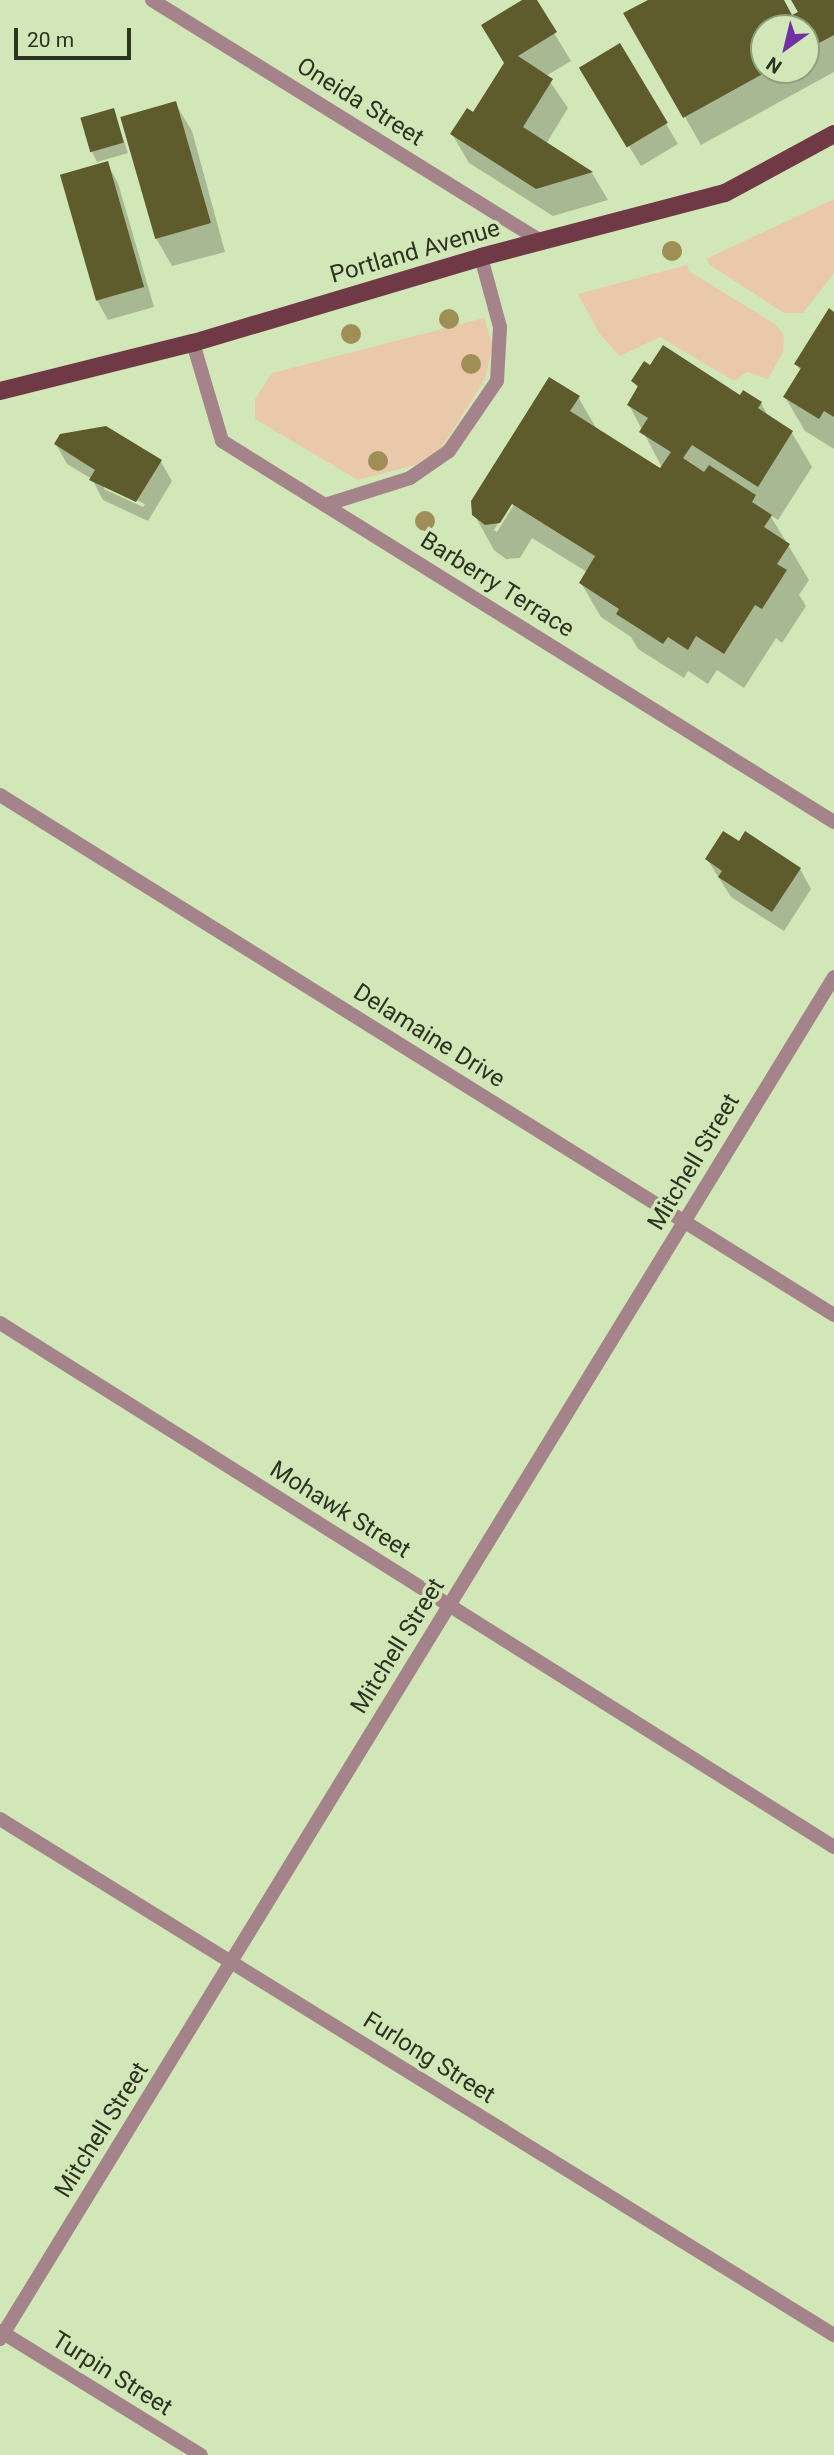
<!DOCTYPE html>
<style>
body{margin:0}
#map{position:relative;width:834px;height:2455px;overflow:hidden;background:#d2e7b7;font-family:Roboto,sans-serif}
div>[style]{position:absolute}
.green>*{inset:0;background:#e9c9a9}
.shadow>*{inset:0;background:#0003}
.building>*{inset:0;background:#5e5c2d;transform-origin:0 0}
.service>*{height:14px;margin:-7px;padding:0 7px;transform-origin:7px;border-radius:7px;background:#a4848a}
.minor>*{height:14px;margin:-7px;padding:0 7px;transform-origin:7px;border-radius:7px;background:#a4848a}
.primary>*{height:18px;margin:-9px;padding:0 9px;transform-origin:9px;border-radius:9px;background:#6f3a46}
.trees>*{width:20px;height:20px;margin:-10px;border-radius:50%;background:#9f8f56}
span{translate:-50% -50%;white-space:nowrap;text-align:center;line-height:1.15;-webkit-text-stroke:7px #d2e7b7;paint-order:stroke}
.street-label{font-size:24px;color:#2c3321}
.north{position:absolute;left:750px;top:14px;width:70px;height:70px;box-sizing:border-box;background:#d2e7b7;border:2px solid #909f7b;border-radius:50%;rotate:214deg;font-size:19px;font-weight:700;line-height:28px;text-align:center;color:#2c3321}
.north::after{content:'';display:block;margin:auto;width:24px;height:32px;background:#7330a4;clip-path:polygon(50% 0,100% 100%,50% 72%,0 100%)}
.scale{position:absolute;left:14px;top:28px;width:117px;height:32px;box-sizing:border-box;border:4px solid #2c3321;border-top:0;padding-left:9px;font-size:21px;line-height:24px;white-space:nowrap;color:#2c3321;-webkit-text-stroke:5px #d2e7b7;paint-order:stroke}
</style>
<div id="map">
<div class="green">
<i style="clip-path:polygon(834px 199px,834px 273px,803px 313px,784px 313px,710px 265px,706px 259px)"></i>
<i style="clip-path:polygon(687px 265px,689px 271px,776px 325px,784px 336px,783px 352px,768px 379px,747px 372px,734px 381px,660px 337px,620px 356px,599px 333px,578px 294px)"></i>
<i style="clip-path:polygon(484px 318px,493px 346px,485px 379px,442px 447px,415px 465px,358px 480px,255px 419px,255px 399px,272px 373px)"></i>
</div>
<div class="shadow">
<i style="clip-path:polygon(525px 0,534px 0,571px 61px,546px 76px,568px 108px,546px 144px,592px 173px,608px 200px,553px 216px,469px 163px,452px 134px,473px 114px,506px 64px)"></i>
<i style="clip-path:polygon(evenodd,651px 0,782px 0,792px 17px,800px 13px,793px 0,834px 0,834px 72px,701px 145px,626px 14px,651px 0,764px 28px,806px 28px,806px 70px,764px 70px,764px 28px)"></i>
<i style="clip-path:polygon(619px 45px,678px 144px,641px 166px,593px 87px)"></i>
<i style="clip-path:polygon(175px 103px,192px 131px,225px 252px,172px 266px,156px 238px)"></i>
<i style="clip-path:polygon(113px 110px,128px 153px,97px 162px,92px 152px)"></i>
<i style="clip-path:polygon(107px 163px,118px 183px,154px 307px,108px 320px,97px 300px,62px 176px)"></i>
<i style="clip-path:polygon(834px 314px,834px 449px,805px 431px,785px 397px,801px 371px,796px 364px)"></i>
<i style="clip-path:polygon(evenodd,634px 382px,761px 403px,769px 418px,792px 433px,812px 467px,778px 520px,770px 515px,809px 580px,799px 595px,806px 606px,782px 643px,776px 638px,744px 688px,717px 670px,708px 684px,688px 671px,684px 678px,638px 649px,631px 637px,601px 617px,581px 583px,587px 572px,532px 538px,520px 558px,506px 559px,494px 550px,474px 514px,578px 397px,598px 431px,665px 473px,629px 405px,638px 389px,634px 382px,512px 501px,515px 503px,497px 532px,494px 530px,512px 501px)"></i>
<i style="clip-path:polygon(evenodd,56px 444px,161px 462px,172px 481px,148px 521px,103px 500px,92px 479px,67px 464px,56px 444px,104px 485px,145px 504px,143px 507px,104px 489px,104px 485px)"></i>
<i style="clip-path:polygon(739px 843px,800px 869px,811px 889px,784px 931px,731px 897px,707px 859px)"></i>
</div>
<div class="building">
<i style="clip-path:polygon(522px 0,537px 0,557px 32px,518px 56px,553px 79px,523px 127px,593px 172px,536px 189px,450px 134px,467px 108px,473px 112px,504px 63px,481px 25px)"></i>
<i style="clip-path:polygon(648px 0,784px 0,792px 15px,798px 12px,791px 0,834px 0,834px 35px,806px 50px,806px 28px,764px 28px,764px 70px,770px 70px,683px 118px,623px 13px)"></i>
<i style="left:620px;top:43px;width:93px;height:48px;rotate:59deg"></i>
<i style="left:176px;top:101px;width:127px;height:58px;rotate:74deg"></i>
<i style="left:114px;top:108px;width:36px;height:35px;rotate:74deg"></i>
<i style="left:108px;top:161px;width:131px;height:50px;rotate:74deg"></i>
<i style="clip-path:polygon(829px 308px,834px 312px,834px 417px,824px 411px,819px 419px,783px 397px,801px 368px,794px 364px)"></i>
<i style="clip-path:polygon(663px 345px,740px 395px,743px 390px,762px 402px,758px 408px,793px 431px,758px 487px,692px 445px,683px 458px,704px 472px,709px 465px,756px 495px,752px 502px,772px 515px,764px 527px,790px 544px,777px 564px,787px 570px,762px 609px,755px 605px,724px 654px,696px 636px,688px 650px,668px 637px,663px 644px,616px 614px,619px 609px,579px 583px,595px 556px,512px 504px,500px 523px,485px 525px,472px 515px,471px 501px,549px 377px,580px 396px,570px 411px,660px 468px,671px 452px,639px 432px,648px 418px,627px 405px,638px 386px,631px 381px,644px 361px,650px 365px)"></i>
<i style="clip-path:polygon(106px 426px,162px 460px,136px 502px,89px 480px,95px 470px,54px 444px,60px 434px)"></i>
<i style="clip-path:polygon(723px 831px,739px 841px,745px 831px,801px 868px,772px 912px,718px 877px,722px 871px,705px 859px)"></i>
</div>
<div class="service">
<i style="left:325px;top:505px;width:89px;rotate:-17.6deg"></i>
<i style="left:410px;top:478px;width:47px;rotate:-34.7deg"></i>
<i style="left:449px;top:451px;width:85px;rotate:-55.6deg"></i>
<i style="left:497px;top:381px;width:54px;rotate:-86.8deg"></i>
<i style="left:500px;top:327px;width:73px;rotate:-105.2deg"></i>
</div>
<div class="minor">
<i style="left:152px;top:0;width:460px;rotate:31.8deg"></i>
<i style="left:193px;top:343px;width:102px;rotate:73.5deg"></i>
<i style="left:222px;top:441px;width:721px;rotate:31.9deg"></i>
<i style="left:0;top:795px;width:983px;rotate:31.94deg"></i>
<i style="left:0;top:1323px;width:985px;rotate:32.14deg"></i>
<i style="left:0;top:1819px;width:981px;rotate:31.75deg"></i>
<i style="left:0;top:2331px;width:236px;rotate:31.7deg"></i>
<i style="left:0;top:2339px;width:1597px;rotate:-58.52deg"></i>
</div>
<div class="primary">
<i style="left:0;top:391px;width:199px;rotate:-14deg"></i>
<i style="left:193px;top:343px;width:301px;rotate:-16.6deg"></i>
<i style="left:481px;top:257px;width:252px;rotate:-14.7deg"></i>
<i style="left:725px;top:193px;width:124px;rotate:-28.4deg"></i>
</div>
<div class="trees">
<i style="left:672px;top:251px"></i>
<i style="left:449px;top:319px"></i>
<i style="left:351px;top:334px"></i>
<i style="left:471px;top:364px"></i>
<i style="left:378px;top:461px"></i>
<i style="left:425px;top:521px"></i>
</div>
<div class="street-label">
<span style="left:360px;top:102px;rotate:32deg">Oneida Street</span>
<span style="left:415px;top:252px;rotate:-16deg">Portland Avenue</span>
<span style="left:497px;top:585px;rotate:32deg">Barberry Terrace</span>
<span style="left:429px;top:1036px;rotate:32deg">Delamaine Drive</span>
<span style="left:694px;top:1162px;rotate:-59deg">Mitchell Street</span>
<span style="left:340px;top:1510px;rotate:32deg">Mohawk Street</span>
<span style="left:398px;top:1646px;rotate:-58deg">Mitchell Street</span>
<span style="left:429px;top:2058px;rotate:32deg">Furlong Street</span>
<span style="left:102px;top:2130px;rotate:-58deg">Mitchell Street</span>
<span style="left:112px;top:2374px;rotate:32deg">Turpin Street</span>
</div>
<div class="north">N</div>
<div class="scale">20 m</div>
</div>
